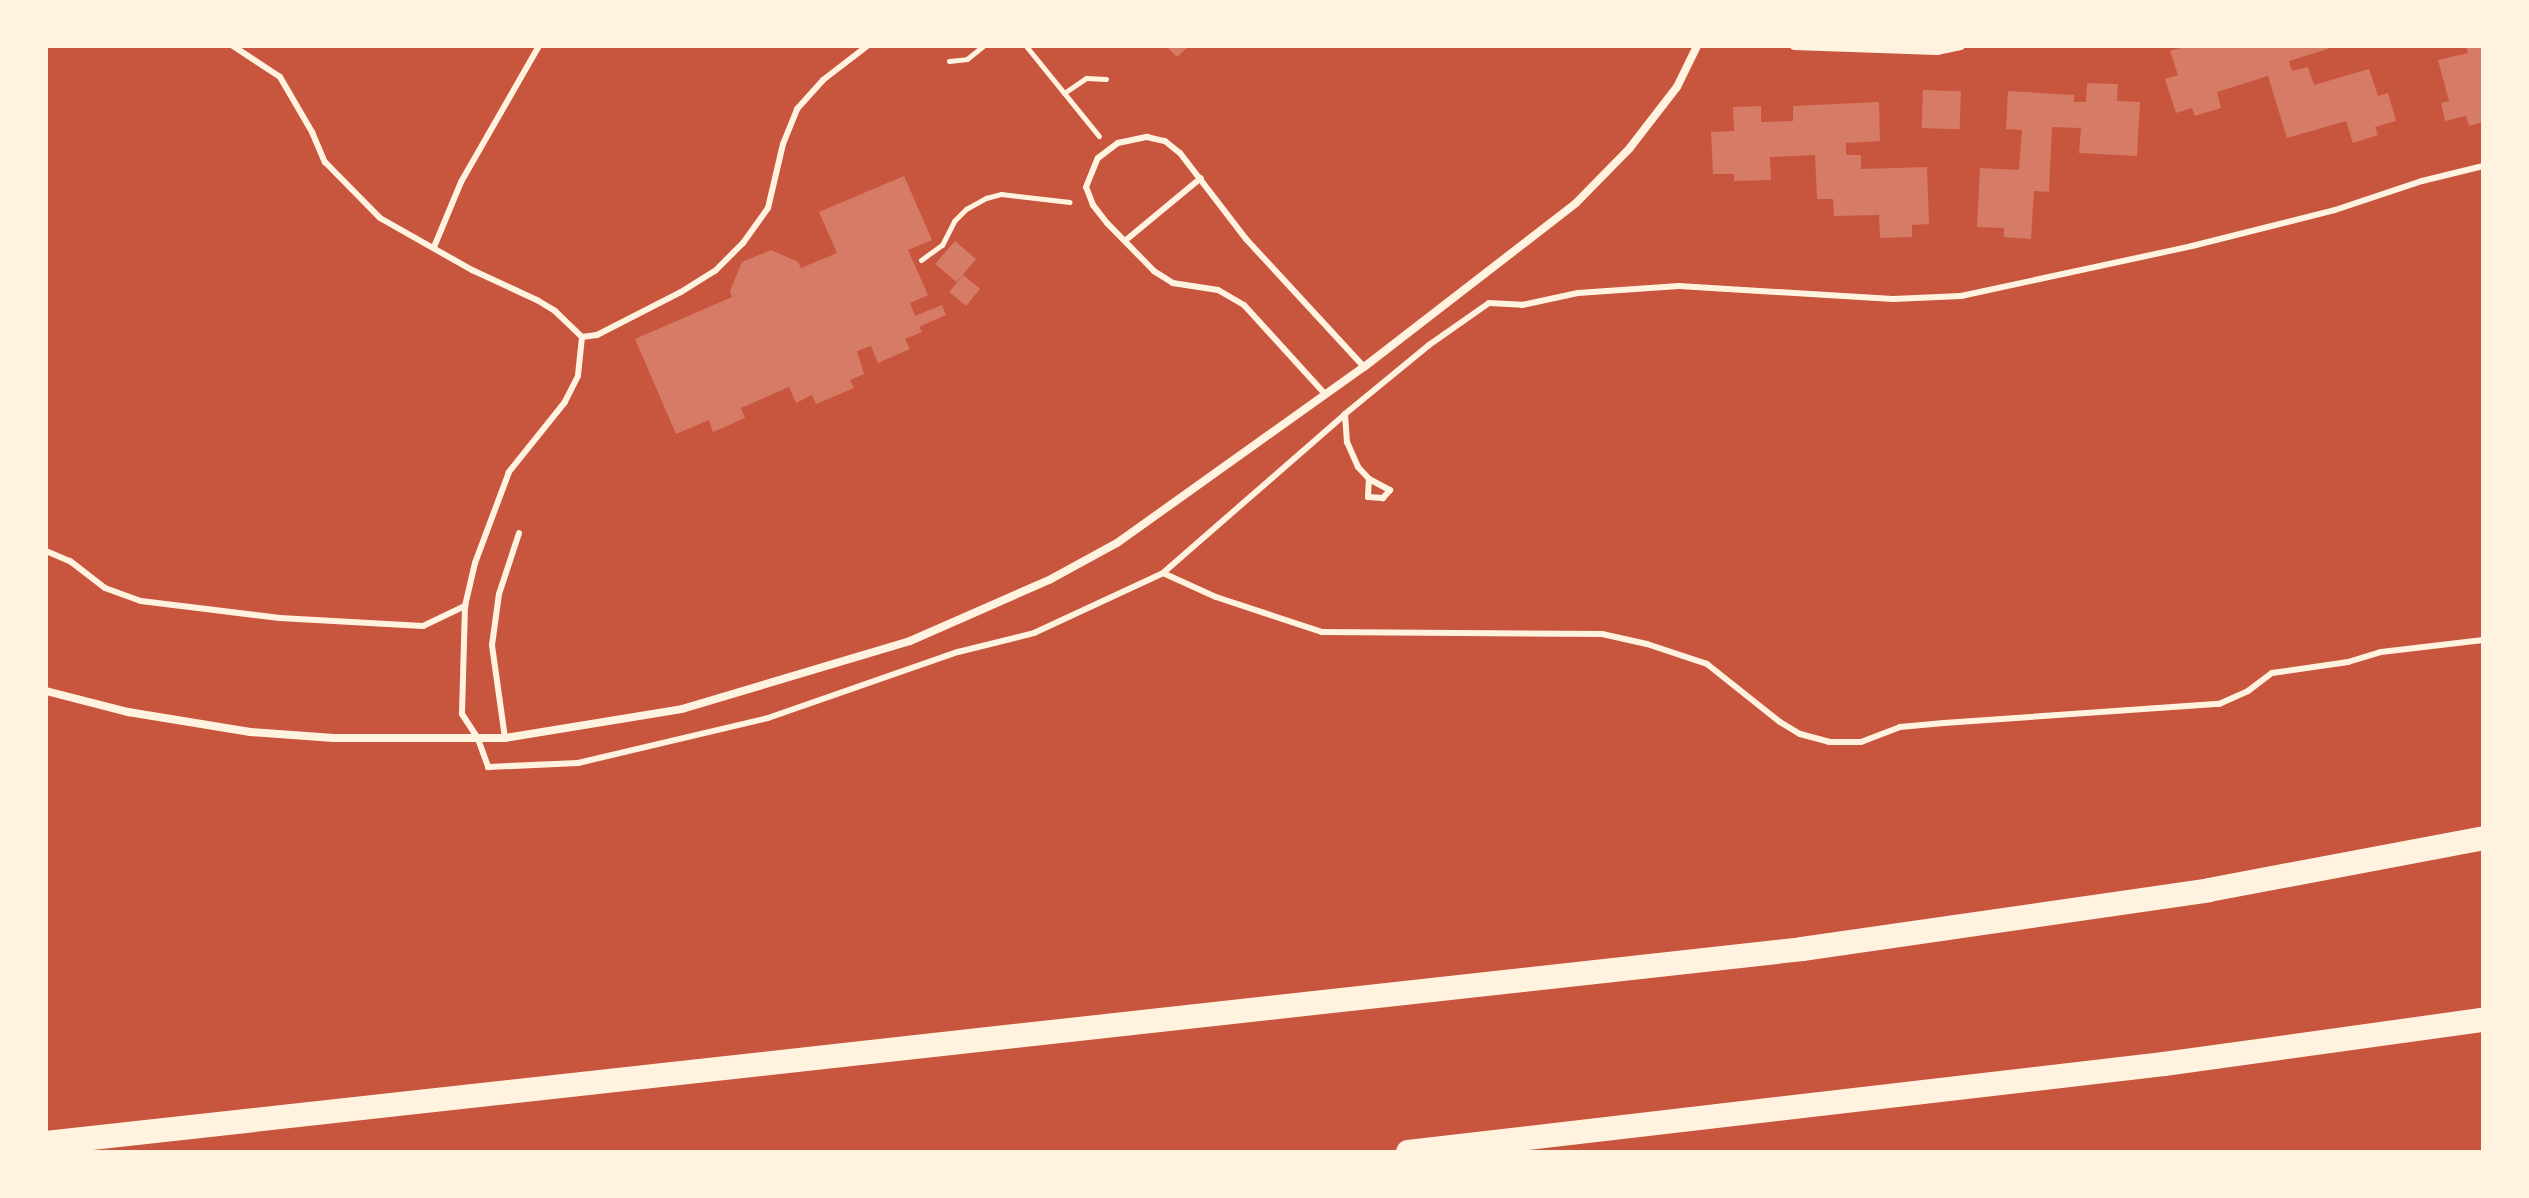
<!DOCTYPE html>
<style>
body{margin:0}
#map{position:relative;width:2529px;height:1198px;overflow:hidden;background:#c8553d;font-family:"PT Sans",sans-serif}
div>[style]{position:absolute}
.building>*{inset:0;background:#d67c66;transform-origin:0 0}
.path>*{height:5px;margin:-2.5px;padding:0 2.5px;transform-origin:2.5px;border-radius:2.5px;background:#fff3e0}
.service>*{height:6px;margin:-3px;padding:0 3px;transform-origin:3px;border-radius:3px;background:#fff3e0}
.minor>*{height:8px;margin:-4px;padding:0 4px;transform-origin:4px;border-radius:4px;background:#fff3e0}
.motorway>*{height:24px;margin:-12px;padding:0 12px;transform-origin:12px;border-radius:12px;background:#fff3e0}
span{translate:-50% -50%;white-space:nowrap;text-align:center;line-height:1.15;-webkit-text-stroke:8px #fff3e0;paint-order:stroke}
.frame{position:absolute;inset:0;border:48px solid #fff3e0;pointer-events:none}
</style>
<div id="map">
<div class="building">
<i style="clip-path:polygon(1166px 46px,1189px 46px,1177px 57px)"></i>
<i style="clip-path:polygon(2187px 46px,2327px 46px,2328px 49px,2289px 61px,2292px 71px,2308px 67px,2314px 85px,2369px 69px,2378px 96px,2388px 93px,2396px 121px,2375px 127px,2378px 135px,2353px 143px,2346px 121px,2287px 138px,2268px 76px,2217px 92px,2221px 108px,2195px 116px,2192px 108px,2176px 113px,2165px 79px,2178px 75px,2170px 51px)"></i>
<i style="clip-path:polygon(2466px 46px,2483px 46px,2483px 122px,2469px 126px,2466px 116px,2445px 121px,2441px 103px,2449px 101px,2438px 60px,2468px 53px)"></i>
<i style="clip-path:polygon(2087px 83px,2118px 84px,2117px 101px,2140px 102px,2137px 156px,2079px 153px,2081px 128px,2052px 127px,2049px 192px,2034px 191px,2031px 239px,2004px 237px,2004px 228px,1977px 227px,1980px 168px,2019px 170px,2022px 130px,2006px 129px,2008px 91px,2074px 95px,2074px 102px,2086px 102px)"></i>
<i style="left:1923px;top:90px;width:38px;height:38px;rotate:2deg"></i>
<i style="clip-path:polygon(1879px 102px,1880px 141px,1846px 143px,1846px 155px,1861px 155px,1861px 169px,1927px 167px,1929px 224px,1912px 225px,1912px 237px,1880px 238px,1879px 215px,1834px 216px,1833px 199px,1817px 199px,1815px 155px,1770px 157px,1771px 180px,1734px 181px,1734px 174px,1713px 174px,1711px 132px,1734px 131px,1733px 107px,1761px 106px,1761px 122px,1793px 121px,1793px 106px)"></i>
<i style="clip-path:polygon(904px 176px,932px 240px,908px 250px,928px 295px,910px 303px,915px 316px,942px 305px,946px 315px,919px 327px,922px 332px,905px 339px,910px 349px,878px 363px,871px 346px,857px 351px,864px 374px,850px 380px,854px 388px,816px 404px,812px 395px,796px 403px,789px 387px,741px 408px,745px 418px,713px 432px,709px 420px,676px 434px,635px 339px,732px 297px,730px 291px,742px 262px,771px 250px,798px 262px,801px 268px,837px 253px,819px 212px)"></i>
<i style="left:955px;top:241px;width:28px;height:30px;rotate:41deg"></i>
<i style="left:963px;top:275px;width:22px;height:22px;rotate:39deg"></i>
</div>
<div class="path">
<i style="left:1026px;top:46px;width:116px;rotate:51deg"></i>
<i style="left:949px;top:61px;width:18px;rotate:-6deg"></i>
<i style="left:967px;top:59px;width:21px;rotate:-39deg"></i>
<i style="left:1064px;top:93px;width:27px;rotate:-34deg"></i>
<i style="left:1086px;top:78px;width:20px;rotate:3deg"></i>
<i style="left:921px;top:260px;width:26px;rotate:-36deg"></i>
<i style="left:942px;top:245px;width:27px;rotate:-63deg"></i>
<i style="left:954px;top:221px;width:17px;rotate:-45deg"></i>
<i style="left:966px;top:209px;width:23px;rotate:-29deg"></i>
<i style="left:986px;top:198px;width:16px;rotate:-15deg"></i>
<i style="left:1001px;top:194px;width:69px;rotate:6.6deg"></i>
</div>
<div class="service">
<i style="left:233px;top:46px;width:56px;rotate:33.4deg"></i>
<i style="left:280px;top:77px;width:64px;rotate:59.8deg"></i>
<i style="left:312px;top:132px;width:33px;rotate:67deg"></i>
<i style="left:325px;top:162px;width:78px;rotate:45.5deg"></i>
<i style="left:380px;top:218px;width:106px;rotate:29.5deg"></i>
<i style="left:472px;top:270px;width:72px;rotate:24.8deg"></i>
<i style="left:537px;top:300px;width:21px;rotate:31deg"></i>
<i style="left:555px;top:311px;width:37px;rotate:44deg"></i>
<i style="left:1126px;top:240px;width:97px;rotate:-39.6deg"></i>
<i style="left:434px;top:247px;width:70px;rotate:-67.4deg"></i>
<i style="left:461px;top:182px;width:157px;rotate:-60.2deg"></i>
<i style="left:582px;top:337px;width:39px;rotate:96deg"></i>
<i style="left:578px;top:376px;width:29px;rotate:117deg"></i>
<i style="left:565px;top:402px;width:90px;rotate:128.7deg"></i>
<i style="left:509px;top:472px;width:97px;rotate:110.5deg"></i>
<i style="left:475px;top:563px;width:44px;rotate:103.1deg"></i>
<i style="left:465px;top:606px;width:108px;rotate:91.6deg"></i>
<i style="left:462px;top:714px;width:30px;rotate:57deg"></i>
<i style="left:478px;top:739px;width:30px;rotate:70deg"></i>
<i style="left:488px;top:767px;width:90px;rotate:-2.5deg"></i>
<i style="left:578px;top:763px;width:195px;rotate:-13.3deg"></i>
<i style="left:768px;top:718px;width:201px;rotate:-19.2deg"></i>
<i style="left:958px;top:652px;width:78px;rotate:-14deg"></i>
<i style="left:1034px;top:633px;width:142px;rotate:-24.9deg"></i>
<i style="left:1163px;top:573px;width:242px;rotate:-41.1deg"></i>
<i style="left:1345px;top:414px;width:109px;rotate:-39.4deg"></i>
<i style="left:1429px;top:345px;width:73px;rotate:-35deg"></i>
<i style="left:1489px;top:303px;width:33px;rotate:3deg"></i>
<i style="left:1522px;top:305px;width:57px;rotate:-12.1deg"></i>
<i style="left:1578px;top:293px;width:101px;rotate:-4deg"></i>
<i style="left:1679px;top:286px;width:214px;rotate:3.5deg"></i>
<i style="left:1893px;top:299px;width:68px;rotate:-2.5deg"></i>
<i style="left:1961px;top:296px;width:236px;rotate:-12.2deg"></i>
<i style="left:2192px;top:246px;width:147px;rotate:-14.1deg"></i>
<i style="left:2335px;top:210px;width:92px;rotate:-18.4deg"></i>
<i style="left:2422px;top:181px;width:63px;rotate:-13.8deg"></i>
<i style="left:582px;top:337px;width:15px;rotate:-8deg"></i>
<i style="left:597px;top:335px;width:94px;rotate:-27.1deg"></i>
<i style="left:681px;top:292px;width:40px;rotate:-32deg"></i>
<i style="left:715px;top:271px;width:40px;rotate:-45deg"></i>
<i style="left:743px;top:243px;width:43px;rotate:-54.5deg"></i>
<i style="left:768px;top:208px;width:66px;rotate:-76.8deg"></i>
<i style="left:783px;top:144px;width:38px;rotate:-68deg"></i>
<i style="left:797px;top:109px;width:39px;rotate:-48deg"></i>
<i style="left:823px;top:80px;width:56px;rotate:-37.7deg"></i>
<i style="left:1325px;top:394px;width:120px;rotate:-132.3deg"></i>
<i style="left:1244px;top:305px;width:30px;rotate:-150deg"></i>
<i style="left:1218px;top:290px;width:46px;rotate:-171.2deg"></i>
<i style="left:1173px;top:283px;width:22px;rotate:-148deg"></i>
<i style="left:1154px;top:271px;width:67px;rotate:-134.4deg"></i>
<i style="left:1107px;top:223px;width:23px;rotate:-128deg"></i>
<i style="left:1093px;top:205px;width:19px;rotate:-111deg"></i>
<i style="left:1086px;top:187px;width:31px;rotate:-68deg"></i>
<i style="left:1098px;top:158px;width:25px;rotate:-37deg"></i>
<i style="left:1118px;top:143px;width:30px;rotate:-12deg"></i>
<i style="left:1147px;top:137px;width:18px;rotate:13deg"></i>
<i style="left:1165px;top:141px;width:19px;rotate:39deg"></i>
<i style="left:1180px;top:153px;width:108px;rotate:52.5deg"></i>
<i style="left:1246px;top:239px;width:174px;rotate:47.3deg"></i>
<i style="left:1345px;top:414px;width:28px;rotate:86deg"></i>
<i style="left:1347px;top:442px;width:27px;rotate:66deg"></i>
<i style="left:1358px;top:467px;width:16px;rotate:47deg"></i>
<i style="left:1369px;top:479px;width:24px;rotate:28deg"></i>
<i style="left:1390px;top:490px;width:11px;rotate:131deg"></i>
<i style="left:1383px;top:498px;width:15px;rotate:-176deg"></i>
<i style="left:1368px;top:497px;width:18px;rotate:-87deg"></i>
<i style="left:46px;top:551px;width:26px;rotate:23deg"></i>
<i style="left:70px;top:561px;width:44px;rotate:37.6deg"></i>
<i style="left:105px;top:588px;width:38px;rotate:20deg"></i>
<i style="left:141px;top:601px;width:140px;rotate:7deg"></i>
<i style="left:280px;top:618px;width:143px;rotate:3.2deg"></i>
<i style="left:423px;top:626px;width:47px;rotate:-25.5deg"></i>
<i style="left:1163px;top:573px;width:58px;rotate:24.4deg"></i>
<i style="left:1216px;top:597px;width:112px;rotate:18.3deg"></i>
<i style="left:1322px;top:632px;width:280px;rotate:0.4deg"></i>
<i style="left:1602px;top:634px;width:46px;rotate:12.5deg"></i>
<i style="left:1647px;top:644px;width:63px;rotate:18.4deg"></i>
<i style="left:1707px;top:664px;width:93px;rotate:38.5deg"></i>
<i style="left:1780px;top:722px;width:23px;rotate:31deg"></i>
<i style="left:1800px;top:734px;width:30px;rotate:15deg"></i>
<i style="left:1829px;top:742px;width:32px"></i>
<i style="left:1861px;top:742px;width:42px;rotate:-21deg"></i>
<i style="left:1900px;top:727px;width:44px;rotate:-5.2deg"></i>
<i style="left:1944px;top:723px;width:276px;rotate:-4deg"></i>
<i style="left:2219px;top:704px;width:32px;rotate:-24deg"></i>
<i style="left:2248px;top:691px;width:30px;rotate:-37deg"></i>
<i style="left:2272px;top:673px;width:77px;rotate:-8.2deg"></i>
<i style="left:2348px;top:662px;width:34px;rotate:-17deg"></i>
<i style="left:2381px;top:652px;width:103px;rotate:-6.7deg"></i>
<i style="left:505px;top:738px;width:94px;rotate:-98deg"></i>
<i style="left:492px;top:645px;width:51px;rotate:-82.2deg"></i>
<i style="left:499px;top:594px;width:64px;rotate:-71.8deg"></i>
</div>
<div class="minor">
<i style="left:1794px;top:46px;width:143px;rotate:2deg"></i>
<i style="left:1937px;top:51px;width:24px;rotate:-12deg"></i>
<i style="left:46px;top:691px;width:85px;rotate:14.4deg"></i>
<i style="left:128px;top:712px;width:124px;rotate:9.3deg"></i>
<i style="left:250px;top:732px;width:84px;rotate:4.1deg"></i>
<i style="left:334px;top:738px;width:171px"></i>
<i style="left:505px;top:738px;width:179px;rotate:-9.3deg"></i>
<i style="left:682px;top:709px;width:238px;rotate:-16.6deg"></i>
<i style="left:910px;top:641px;width:154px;rotate:-23.7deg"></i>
<i style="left:1051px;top:579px;width:75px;rotate:-28.6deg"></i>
<i style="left:1117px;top:543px;width:303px;rotate:-35.5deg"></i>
<i style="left:1364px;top:367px;width:268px;rotate:-37.7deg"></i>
<i style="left:1576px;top:203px;width:76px;rotate:-45.5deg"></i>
<i style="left:1629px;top:149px;width:78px;rotate:-52.3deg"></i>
<i style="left:1677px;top:87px;width:46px;rotate:-64deg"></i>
</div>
<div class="motorway">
<i style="left:46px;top:1143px;width:1767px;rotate:-6.3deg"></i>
<i style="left:1802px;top:949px;width:411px;rotate:-8.2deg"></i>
<i style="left:2209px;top:890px;width:279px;rotate:-10.7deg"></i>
<i style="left:1408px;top:1152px;width:761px;rotate:-6.64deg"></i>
<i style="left:2164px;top:1064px;width:322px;rotate:-7.9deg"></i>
</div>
<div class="frame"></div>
</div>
